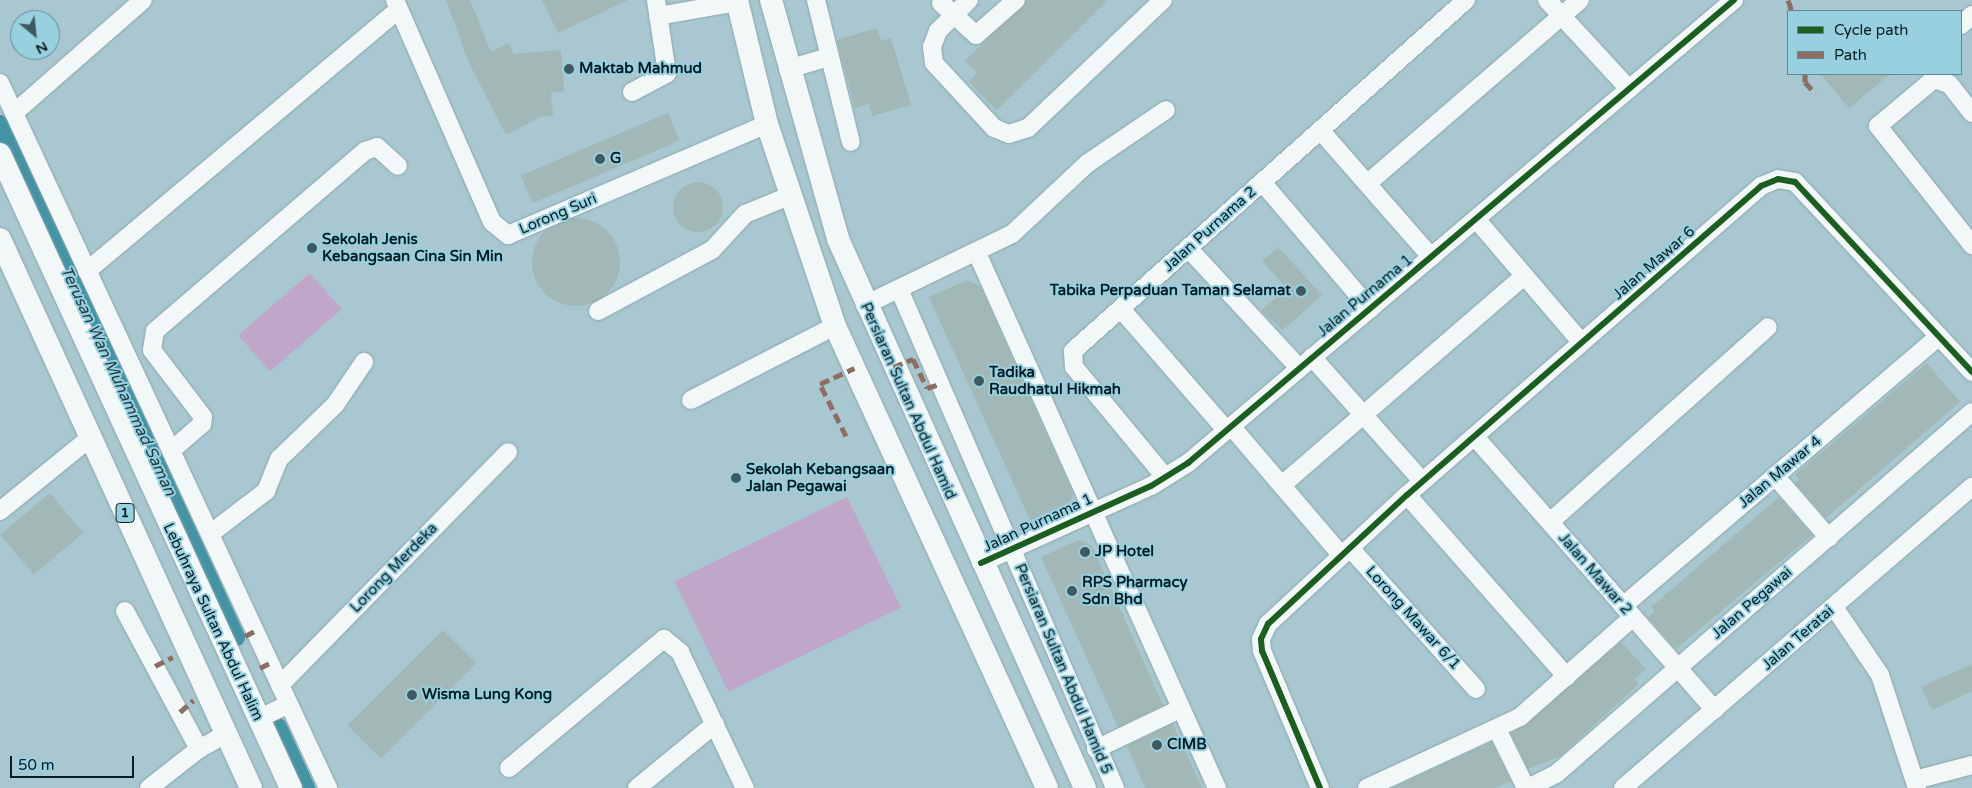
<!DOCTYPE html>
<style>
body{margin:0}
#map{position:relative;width:1972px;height:788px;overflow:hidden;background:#a8c7d0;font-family:"Varela Round",sans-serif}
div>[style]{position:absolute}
.green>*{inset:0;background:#c0a6c8;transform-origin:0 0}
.canal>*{height:18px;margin:-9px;padding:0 9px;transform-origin:9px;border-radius:9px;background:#4493a5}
.building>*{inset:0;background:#a1b8b6;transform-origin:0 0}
.round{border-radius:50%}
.roads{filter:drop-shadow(0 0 1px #8da5ac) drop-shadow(0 0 1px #8da5ac)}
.minor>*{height:18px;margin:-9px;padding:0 9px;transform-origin:9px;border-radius:9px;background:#f2f7f8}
.major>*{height:22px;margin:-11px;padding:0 11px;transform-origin:11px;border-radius:11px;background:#f2f7f8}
.quiet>*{height:5px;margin-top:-2.5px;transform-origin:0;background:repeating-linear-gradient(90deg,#8d6e63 0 10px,transparent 0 15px)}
.cycleway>*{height:6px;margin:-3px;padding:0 3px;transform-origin:3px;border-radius:3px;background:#1b5e20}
.dots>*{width:14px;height:14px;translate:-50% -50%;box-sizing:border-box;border:2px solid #98d0e0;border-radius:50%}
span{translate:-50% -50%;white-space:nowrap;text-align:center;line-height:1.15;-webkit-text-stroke:4px #98d0e0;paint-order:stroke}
.shield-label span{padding:1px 4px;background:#98d0e0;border:1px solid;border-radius:4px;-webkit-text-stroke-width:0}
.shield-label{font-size:14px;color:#061e23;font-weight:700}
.poi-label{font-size:15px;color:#061e23;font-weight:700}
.left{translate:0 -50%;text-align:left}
.right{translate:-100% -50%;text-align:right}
.street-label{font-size:15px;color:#061e23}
.water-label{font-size:16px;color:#213d44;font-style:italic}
.legend{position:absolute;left:1787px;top:10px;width:175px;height:65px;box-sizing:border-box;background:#98d0e0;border:1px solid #5e8994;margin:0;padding:6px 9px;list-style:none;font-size:15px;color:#061e23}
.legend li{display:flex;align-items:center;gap:10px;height:25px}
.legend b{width:25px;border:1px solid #5e8994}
.north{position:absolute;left:10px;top:10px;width:50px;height:50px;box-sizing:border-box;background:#98d0e0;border:1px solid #5e8994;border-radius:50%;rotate:152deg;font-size:14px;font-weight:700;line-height:20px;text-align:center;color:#061e23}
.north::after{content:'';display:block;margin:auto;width:18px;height:22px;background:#3f5960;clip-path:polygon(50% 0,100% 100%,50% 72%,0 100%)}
.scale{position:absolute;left:10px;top:756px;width:124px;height:22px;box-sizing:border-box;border:2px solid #061e23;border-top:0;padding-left:6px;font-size:15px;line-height:18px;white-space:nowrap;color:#061e23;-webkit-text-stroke:4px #98d0e0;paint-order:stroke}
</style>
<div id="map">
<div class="green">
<i style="left:310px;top:273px;width:48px;height:95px;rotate:49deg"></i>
<i style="left:847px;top:497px;width:123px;height:192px;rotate:64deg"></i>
</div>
<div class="canal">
<i style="left:0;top:124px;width:565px;rotate:65.3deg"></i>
<i style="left:278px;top:727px;width:67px;rotate:65.3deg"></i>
</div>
<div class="building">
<i style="clip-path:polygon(446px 0,470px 0,491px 52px,508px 43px,514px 54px,561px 50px,564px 91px,551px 93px,553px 116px,540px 117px,506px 135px,469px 63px)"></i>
<i style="clip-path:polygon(542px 0,628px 0,558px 33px)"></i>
<i style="clip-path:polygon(1026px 0,1108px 0,997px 110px,969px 82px,977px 73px,965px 61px)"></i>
<i style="clip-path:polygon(877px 28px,881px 41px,891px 38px,911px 105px,872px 116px,869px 104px,855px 108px,837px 40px)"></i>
<i style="clip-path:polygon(1821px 74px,1890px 74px,1849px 108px)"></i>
<i style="left:668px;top:113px;width:30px;height:160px;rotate:67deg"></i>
<i class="round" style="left:673px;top:182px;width:50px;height:50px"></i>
<i class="round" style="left:532px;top:218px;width:88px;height:88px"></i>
<i style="clip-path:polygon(1278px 247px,1322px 295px,1283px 330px,1261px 311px,1287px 288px,1262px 261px)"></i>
<i style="clip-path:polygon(967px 280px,980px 286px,1073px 494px,1070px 502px,1030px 520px,929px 297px)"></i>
<i style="clip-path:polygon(1927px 363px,1960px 402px,1826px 518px,1795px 483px,1799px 479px,1795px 475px)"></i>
<i style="left:50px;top:493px;width:52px;height:65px;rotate:50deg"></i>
<i style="clip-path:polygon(1779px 497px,1812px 535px,1676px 649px,1648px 617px,1655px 611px,1651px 607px)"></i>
<i style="clip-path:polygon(1079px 540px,1092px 546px,1163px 705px,1118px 727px,1041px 557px)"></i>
<i style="left:443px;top:630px;width:47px;height:135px;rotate:45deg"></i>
<i style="clip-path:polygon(1621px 642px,1646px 669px,1635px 679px,1639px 684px,1559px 757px,1528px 769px,1511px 734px)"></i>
<i style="clip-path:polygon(1972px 664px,1972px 691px,1932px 710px,1921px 687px)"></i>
<i style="clip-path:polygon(1172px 724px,1174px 727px,1202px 788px,1145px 788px,1127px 746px)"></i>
<i style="clip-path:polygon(1492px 742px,1511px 781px,1496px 788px,1392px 788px)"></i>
</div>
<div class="roads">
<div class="minor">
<i style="left:395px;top:0;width:242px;rotate:66.4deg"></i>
<i style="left:492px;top:222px;width:21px;rotate:39deg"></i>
<i style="left:508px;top:235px;width:282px;rotate:-23.2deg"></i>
<i style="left:816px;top:0;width:146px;rotate:76.2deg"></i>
<i style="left:969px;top:0;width:44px;rotate:135deg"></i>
<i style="left:938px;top:31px;width:17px;rotate:111deg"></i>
<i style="left:932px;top:47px;width:16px;rotate:83deg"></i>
<i style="left:934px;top:63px;width:88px;rotate:47.3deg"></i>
<i style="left:994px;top:128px;width:16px;rotate:22deg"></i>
<i style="left:1009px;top:134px;width:20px;rotate:-18deg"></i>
<i style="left:1028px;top:128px;width:186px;rotate:-43.5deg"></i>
<i style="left:1547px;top:0;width:121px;rotate:47.3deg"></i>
<i style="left:941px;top:3px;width:47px;rotate:42.4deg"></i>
<i style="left:976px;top:35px;width:53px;rotate:-41.2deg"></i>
<i style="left:658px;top:16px;width:80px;rotate:-10deg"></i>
<i style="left:1961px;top:25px;width:15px;rotate:-42deg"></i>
<i style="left:788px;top:69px;width:43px;rotate:-16.3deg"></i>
<i style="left:0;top:83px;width:778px;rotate:65.05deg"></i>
<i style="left:632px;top:92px;width:40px;rotate:-28deg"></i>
<i style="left:667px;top:73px;width:74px;rotate:-98.6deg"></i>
<i style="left:14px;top:113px;width:171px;rotate:-41.2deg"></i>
<i style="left:1972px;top:113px;width:37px;rotate:-128deg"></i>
<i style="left:1949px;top:84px;width:16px;rotate:-162deg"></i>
<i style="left:1934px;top:79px;width:73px;rotate:140deg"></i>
<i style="left:1878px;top:126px;width:152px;rotate:51.7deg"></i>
<i style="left:1320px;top:130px;width:169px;rotate:48.8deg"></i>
<i style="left:1262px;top:182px;width:167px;rotate:49.6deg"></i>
<i style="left:1368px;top:183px;width:280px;rotate:-40.8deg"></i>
<i style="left:1476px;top:219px;width:162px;rotate:49.5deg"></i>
<i style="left:1188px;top:248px;width:163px;rotate:47.2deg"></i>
<i style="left:977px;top:253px;width:586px;rotate:65.84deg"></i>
<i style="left:87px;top:271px;width:407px;rotate:-40deg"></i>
<i style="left:899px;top:289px;width:544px;rotate:66.59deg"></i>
<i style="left:865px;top:305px;width:163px;rotate:-25.8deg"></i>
<i style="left:1012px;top:234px;width:104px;rotate:-43.1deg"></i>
<i style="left:1088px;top:163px;width:94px;rotate:-34.2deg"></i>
<i style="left:1121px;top:309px;width:160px;rotate:49deg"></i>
<i style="left:598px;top:311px;width:129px;rotate:-28.2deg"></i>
<i style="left:712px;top:250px;width:49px;rotate:-47.5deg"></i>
<i style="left:745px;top:214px;width:48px;rotate:-22.2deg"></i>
<i style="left:1312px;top:357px;width:166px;rotate:48.4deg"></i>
<i style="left:691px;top:400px;width:162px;rotate:-27.2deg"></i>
<i style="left:1231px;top:426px;width:170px;rotate:49.5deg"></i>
<i style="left:1475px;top:437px;width:363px;rotate:48.7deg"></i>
<i style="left:172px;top:450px;width:40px;rotate:-41deg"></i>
<i style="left:202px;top:424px;width:7px;rotate:-82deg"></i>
<i style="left:203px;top:417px;width:84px;rotate:-127.3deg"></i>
<i style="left:152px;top:350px;width:19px;rotate:-81deg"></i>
<i style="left:155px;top:331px;width:277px;rotate:-40.6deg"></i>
<i style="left:365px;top:151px;width:13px;rotate:-18deg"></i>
<i style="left:377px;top:147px;width:28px;rotate:42deg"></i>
<i style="left:1775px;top:476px;width:82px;rotate:48.9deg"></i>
<i style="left:1165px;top:477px;width:143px;rotate:-129.6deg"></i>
<i style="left:1074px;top:367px;width:16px;rotate:-94deg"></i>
<i style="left:1073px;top:351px;width:527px;rotate:-41.77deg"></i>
<i style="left:1282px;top:485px;width:320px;rotate:-40.8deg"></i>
<i style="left:1407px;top:495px;width:242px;rotate:48.7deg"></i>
<i style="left:0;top:511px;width:117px;rotate:-39.1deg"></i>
<i style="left:1550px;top:522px;width:292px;rotate:-41.8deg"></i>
<i style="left:210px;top:534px;width:71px;rotate:-37.5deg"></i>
<i style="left:266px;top:491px;width:35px;rotate:-68deg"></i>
<i style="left:279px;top:459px;width:78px;rotate:-44deg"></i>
<i style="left:335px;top:405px;width:52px;rotate:-56deg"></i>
<i style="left:1350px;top:548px;width:189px;rotate:48.2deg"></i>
<i style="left:981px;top:563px;width:187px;rotate:-24.4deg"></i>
<i style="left:1151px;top:486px;width:44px;rotate:-31.9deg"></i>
<i style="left:1188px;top:463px;width:716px;rotate:-40.3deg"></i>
<i style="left:1623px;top:606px;width:414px;rotate:-40.5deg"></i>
<i style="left:1834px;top:607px;width:82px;rotate:55.9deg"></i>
<i style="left:1880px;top:675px;width:119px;rotate:71.9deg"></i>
<i style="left:125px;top:611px;width:157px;rotate:61.8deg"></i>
<i style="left:280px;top:685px;width:326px;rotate:-45.6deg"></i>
<i style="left:258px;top:719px;width:34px;rotate:-26deg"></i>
<i style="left:1497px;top:729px;width:66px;rotate:63.8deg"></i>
<i style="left:1096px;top:749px;width:93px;rotate:-25.5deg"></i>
<i style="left:509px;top:768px;width:202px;rotate:-39.8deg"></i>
<i style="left:664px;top:639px;width:21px;rotate:39deg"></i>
<i style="left:680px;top:652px;width:151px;rotate:64.5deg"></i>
<i style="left:1915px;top:780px;width:59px;rotate:-14.7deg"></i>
<i style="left:149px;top:788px;width:63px;rotate:-38deg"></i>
<i style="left:199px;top:749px;width:31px;rotate:-29deg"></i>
<i style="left:637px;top:788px;width:101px;rotate:-39.4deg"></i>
<i style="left:1320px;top:788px;width:149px;rotate:-112.9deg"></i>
<i style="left:1262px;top:651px;width:12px;rotate:-95deg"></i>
<i style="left:1261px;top:639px;width:17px;rotate:-65deg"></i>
<i style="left:1268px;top:624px;width:190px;rotate:-42.9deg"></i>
<i style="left:1407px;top:495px;width:470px;rotate:-41.1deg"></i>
<i style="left:1761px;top:186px;width:18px;rotate:-22deg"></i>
<i style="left:1778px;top:179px;width:17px;rotate:10deg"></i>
<i style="left:1795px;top:182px;width:260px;rotate:47deg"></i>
<i style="left:1367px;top:788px;width:169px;rotate:-24.9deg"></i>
<i style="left:1520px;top:717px;width:151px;rotate:-41.5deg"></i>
<i style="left:1528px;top:788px;width:31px;rotate:-27deg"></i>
<i style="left:1556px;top:774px;width:551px;rotate:-41.03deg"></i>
<i style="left:1623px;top:788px;width:461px;rotate:-40.8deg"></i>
</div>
<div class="major">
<i style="left:737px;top:0;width:128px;rotate:76.4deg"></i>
<i style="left:767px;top:124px;width:213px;rotate:71.4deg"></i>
<i style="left:835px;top:326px;width:508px;rotate:65.35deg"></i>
<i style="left:771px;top:0;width:248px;rotate:74.3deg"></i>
<i style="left:838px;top:239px;width:602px;rotate:65.78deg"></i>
<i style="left:0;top:154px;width:698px;rotate:65.35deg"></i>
<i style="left:0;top:239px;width:604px;rotate:65.43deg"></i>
</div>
</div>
<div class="quiet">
<i style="left:1788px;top:0;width:12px;rotate:70deg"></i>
<i style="left:1805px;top:74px;width:8px;rotate:90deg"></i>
<i style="left:1805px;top:82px;width:15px;rotate:48deg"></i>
<i style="left:893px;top:367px;width:22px;rotate:-22deg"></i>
<i style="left:913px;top:359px;width:32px;rotate:64deg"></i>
<i style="left:927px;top:388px;width:14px;rotate:-17deg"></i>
<i style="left:846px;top:436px;width:58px;rotate:-116.6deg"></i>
<i style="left:820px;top:384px;width:38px;rotate:-25deg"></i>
<i style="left:245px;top:636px;width:11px;rotate:-27deg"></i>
<i style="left:155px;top:666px;width:20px;rotate:-27deg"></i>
<i style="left:260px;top:668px;width:11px;rotate:-27deg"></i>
<i style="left:180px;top:712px;width:18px;rotate:-41deg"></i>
</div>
<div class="cycleway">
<i style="left:981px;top:563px;width:187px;rotate:-24.4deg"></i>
<i style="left:1151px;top:486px;width:44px;rotate:-31.9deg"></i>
<i style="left:1188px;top:463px;width:716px;rotate:-40.3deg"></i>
<i style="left:1320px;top:788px;width:149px;rotate:-112.9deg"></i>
<i style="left:1262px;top:651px;width:12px;rotate:-95deg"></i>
<i style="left:1261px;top:639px;width:17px;rotate:-65deg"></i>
<i style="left:1268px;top:624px;width:190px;rotate:-42.9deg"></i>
<i style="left:1407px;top:495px;width:470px;rotate:-41.1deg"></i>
<i style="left:1761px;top:186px;width:18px;rotate:-22deg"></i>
<i style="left:1778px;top:179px;width:17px;rotate:10deg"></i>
<i style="left:1795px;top:182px;width:260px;rotate:47deg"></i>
</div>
<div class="dots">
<i style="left:569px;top:69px;background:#3f5960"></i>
<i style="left:600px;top:159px;background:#3f5960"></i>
<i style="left:312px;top:248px;background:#3f5960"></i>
<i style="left:1301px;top:291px;background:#3f5960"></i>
<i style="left:979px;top:381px;background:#3f5960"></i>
<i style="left:736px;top:478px;background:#3f5960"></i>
<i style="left:1085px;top:552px;background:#3f5960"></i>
<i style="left:1072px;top:591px;background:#3f5960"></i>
<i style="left:412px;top:695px;background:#3f5960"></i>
<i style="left:1157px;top:745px;background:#3f5960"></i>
</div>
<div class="shield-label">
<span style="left:125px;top:513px">1</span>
</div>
<div class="poi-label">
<span class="left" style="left:579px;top:69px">Maktab Mahmud</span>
<span class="left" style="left:610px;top:159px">G</span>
<span class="left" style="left:322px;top:248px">Sekolah Jenis<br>Kebangsaan Cina Sin Min</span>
<span class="right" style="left:1291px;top:291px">Tabika Perpaduan Taman Selamat</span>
<span class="left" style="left:989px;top:381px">Tadika<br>Raudhatul Hikmah</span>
<span class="left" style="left:746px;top:478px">Sekolah Kebangsaan<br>Jalan Pegawai</span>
<span class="left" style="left:1095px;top:552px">JP Hotel</span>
<span class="left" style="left:1082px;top:591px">RPS Pharmacy<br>Sdn Bhd</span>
<span class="left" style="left:422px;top:695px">Wisma Lung Kong</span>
<span class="left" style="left:1167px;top:745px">CIMB</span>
</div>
<div class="street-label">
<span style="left:558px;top:214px;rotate:-23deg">Lorong Suri</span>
<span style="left:1210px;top:229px;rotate:-42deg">Jalan Purnama 2</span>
<span style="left:1654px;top:263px;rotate:-41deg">Jalan Mawar 6</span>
<span style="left:1365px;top:296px;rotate:-40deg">Jalan Purnama 1</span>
<span style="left:908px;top:401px;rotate:66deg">Persiaran Sultan Abdul Hamid</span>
<span style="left:1780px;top:472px;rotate:-40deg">Jalan Mawar 4</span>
<span style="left:1038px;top:523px;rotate:-25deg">Jalan Purnama 1</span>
<span style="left:394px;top:568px;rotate:-46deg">Lorong Merdeka</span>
<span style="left:1595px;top:574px;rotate:49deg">Jalan Mawar 2</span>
<span style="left:1752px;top:603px;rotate:-41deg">Jalan Pegawai</span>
<span style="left:1413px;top:618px;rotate:48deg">Lorong Mawar 6/1</span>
<span style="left:213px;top:622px;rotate:65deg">Lebuhraya Sultan Abdul Halim</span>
<span style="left:1798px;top:638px;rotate:-41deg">Jalan Teratai</span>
<span style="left:1063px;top:669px;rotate:67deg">Persiaran Sultan Abdul Hamid 5</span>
</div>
<div class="water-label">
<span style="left:118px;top:381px;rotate:65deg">Terusan Wan Muhammad Saman</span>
</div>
<ul class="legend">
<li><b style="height:6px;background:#1b5e20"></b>Cycle path</li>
<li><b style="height:6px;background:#8d6e63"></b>Path</li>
</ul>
<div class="north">N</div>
<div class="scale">50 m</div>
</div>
